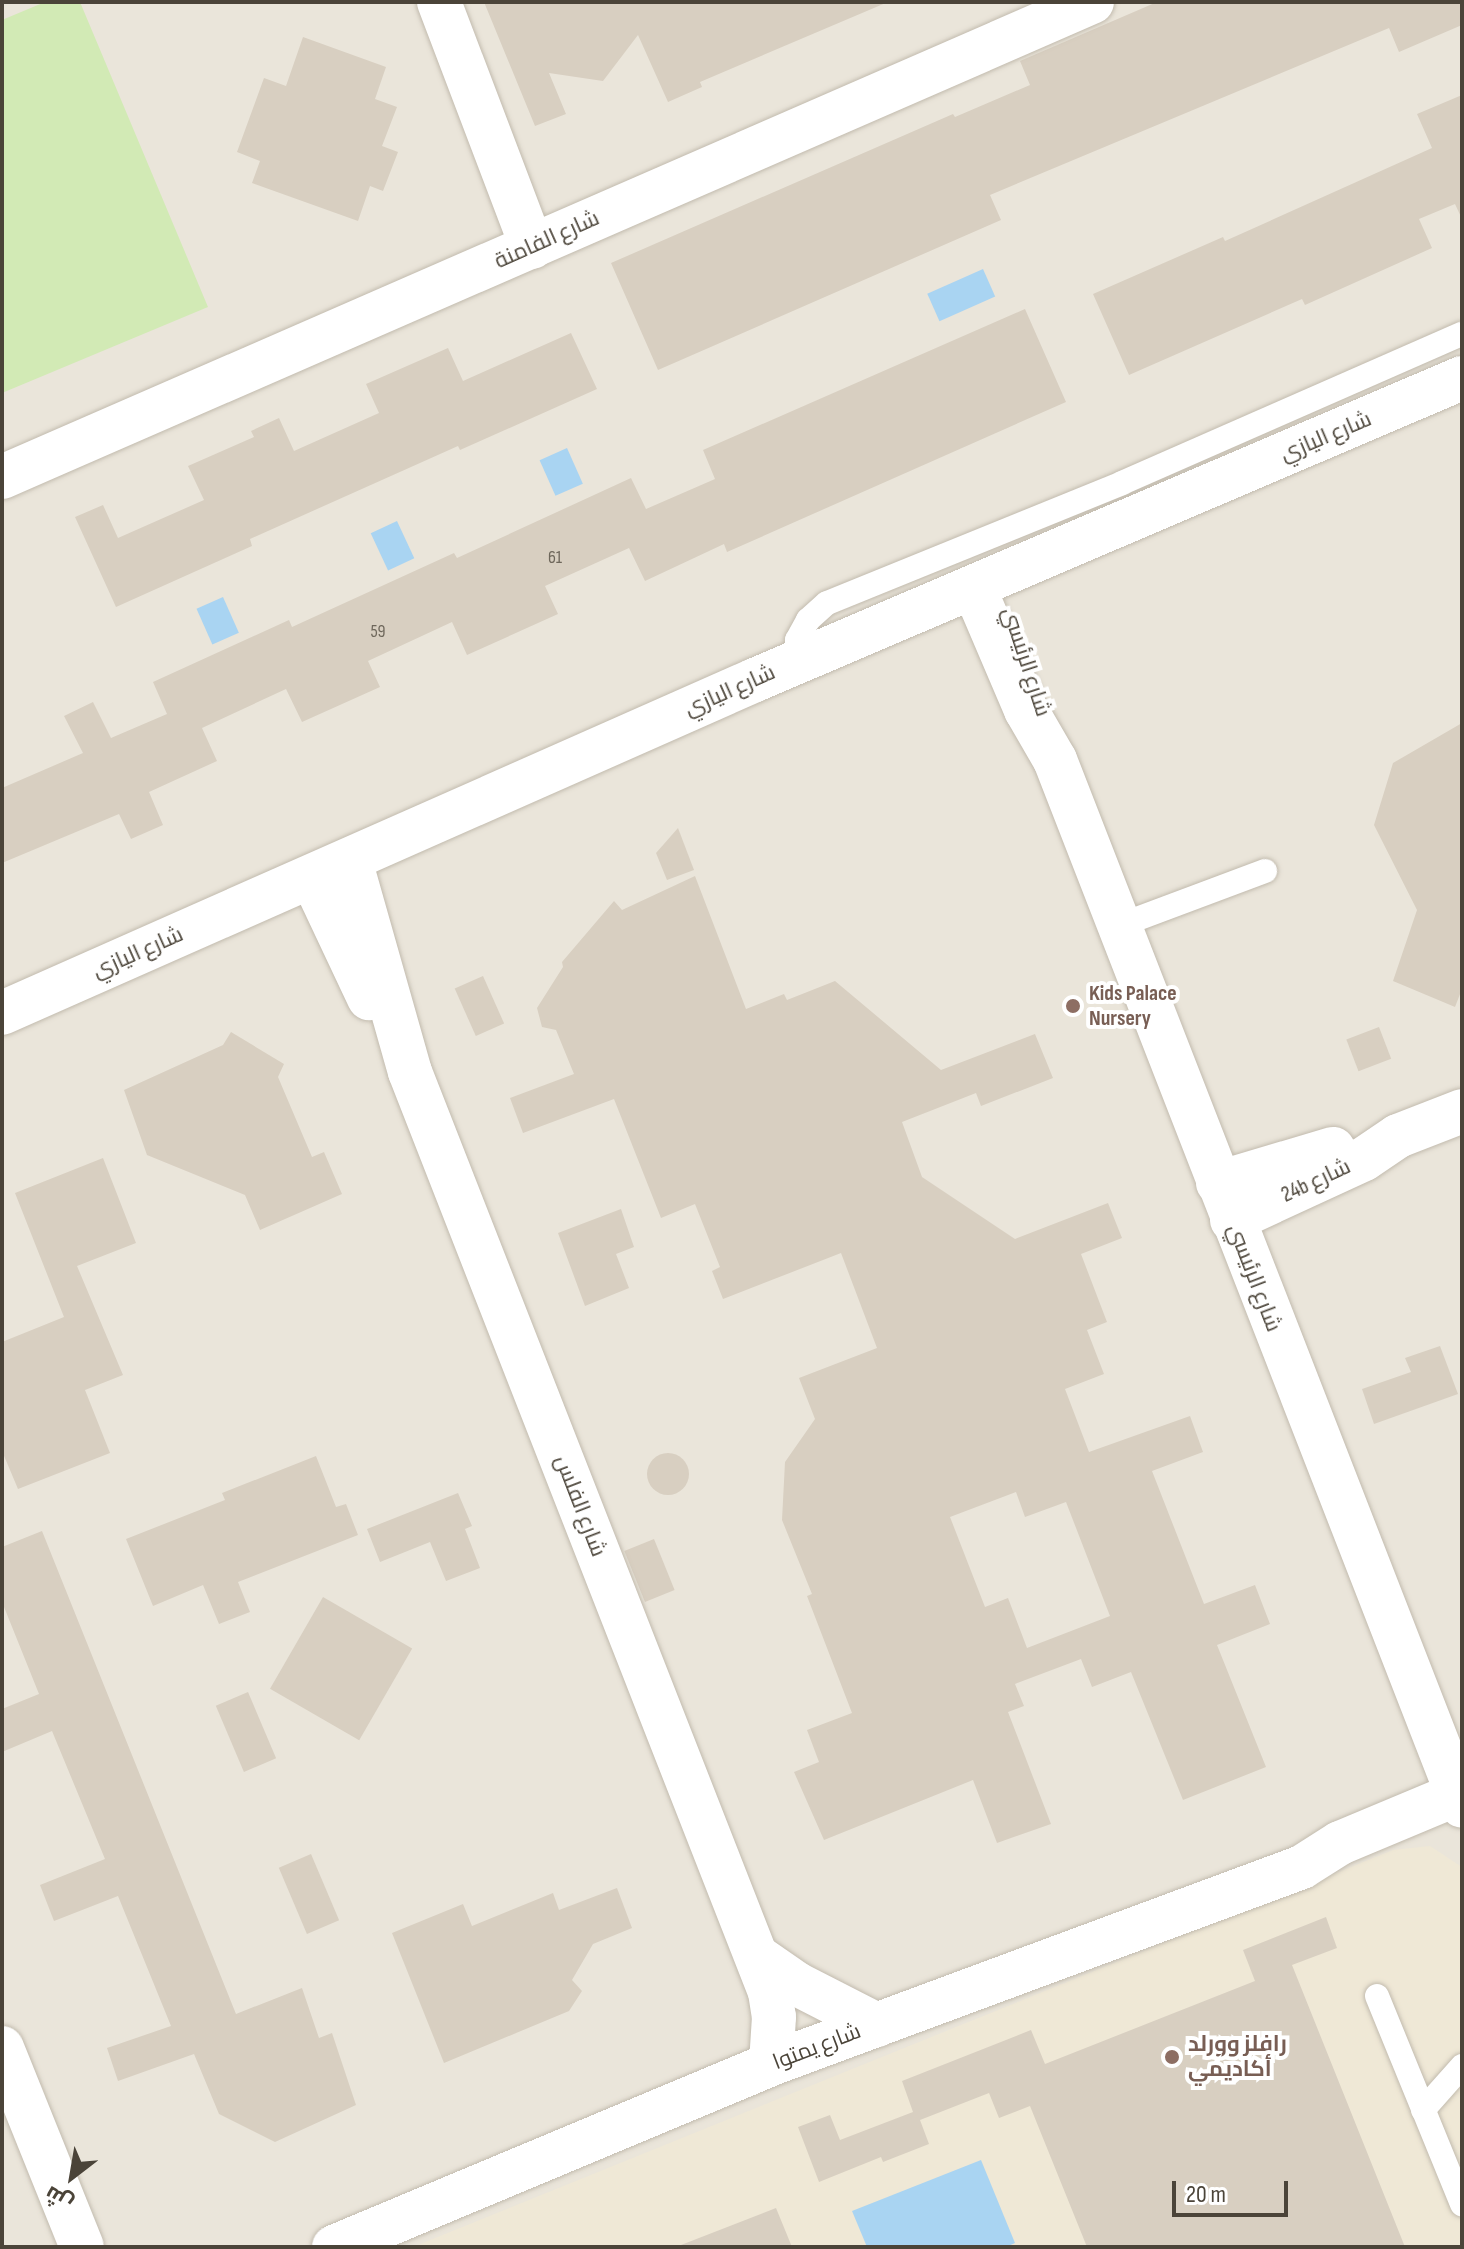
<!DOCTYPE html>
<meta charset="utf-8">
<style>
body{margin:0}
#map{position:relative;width:1464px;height:2249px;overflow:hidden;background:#f6f3ec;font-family:"Sofia Sans Condensed",Cairo,sans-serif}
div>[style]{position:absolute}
.residential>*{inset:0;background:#eae5da;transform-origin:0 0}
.education>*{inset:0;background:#efe8d6}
.green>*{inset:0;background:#d2eab5}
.water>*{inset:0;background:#a9d4f2;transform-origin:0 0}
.building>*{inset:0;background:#d8cfc1;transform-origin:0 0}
.round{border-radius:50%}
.roads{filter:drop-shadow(0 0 2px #c2bbae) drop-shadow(0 0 2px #c2bbae)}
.service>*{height:24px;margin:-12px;padding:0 12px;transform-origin:12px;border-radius:12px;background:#fff}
.minor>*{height:44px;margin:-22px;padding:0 22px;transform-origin:22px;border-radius:22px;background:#fff}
.dots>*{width:22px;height:22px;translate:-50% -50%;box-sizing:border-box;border:4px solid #fff;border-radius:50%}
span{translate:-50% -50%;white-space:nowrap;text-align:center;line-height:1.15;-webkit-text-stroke:8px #fff;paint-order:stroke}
.number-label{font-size:18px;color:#6e675b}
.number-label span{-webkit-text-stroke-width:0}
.street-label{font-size:22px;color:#4b4439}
.education-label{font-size:22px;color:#785e54;font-weight:700}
.left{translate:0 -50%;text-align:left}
.frame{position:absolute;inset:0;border:4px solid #4b4439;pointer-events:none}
.north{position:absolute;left:32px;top:2137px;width:80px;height:80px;-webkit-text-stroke:6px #fff;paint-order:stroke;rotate:211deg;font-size:22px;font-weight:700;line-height:32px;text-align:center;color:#4b4439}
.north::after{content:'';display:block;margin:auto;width:28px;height:36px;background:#4b4439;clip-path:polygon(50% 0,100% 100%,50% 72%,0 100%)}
.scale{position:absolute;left:1172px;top:2181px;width:116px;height:36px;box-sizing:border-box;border:4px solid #4b4439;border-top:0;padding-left:10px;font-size:24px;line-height:28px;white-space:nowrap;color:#4b4439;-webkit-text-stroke:6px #fff;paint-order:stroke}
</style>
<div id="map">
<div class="residential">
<i style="left:2px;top:2px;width:1460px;height:2245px"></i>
</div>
<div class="education">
<i style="clip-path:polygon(1430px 1846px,1462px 1867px,1462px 2247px,413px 2247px,1393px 1850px)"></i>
</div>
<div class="green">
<i style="clip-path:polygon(45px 2px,80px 2px,208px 307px,2px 393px,2px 20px)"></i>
</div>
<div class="water">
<i style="left:983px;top:269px;width:30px;height:61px;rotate:66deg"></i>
<i style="left:567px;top:448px;width:39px;height:30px;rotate:66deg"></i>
<i style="left:397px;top:521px;width:41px;height:29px;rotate:65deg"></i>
<i style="left:223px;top:597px;width:39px;height:29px;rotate:66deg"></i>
<i style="clip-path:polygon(981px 2160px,1015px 2243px,1006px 2247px,867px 2247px,852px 2211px)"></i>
</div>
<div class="building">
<i style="clip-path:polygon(484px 2px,888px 2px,700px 82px,702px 87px,668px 102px,638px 35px,603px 81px,549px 73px,566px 114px,535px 126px)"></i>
<i style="clip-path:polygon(1157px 2px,1462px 2px,1462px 25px,1399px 52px,1389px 28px,990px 195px,1001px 220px,658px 370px,611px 263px,953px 114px,955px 117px,1030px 85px,1020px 61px)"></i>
<i style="clip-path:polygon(303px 37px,386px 67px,375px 99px,397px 107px,382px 146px,398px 152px,383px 191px,370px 186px,358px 221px,252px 183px,260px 161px,237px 152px,264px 78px,286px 86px)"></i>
<i style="clip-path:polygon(1462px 95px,1462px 219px,1455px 204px,1419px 219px,1432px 248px,1305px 305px,1302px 299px,1129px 375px,1093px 294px,1223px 237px,1225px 241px,1432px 148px,1417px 114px)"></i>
<i style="clip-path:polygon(1025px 309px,1066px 402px,727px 552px,724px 544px,645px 581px,629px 548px,545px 586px,558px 614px,467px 655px,452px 622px,368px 661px,380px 687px,302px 722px,286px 689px,202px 728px,217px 761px,149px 792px,163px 825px,131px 839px,119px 814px,2px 863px,2px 788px,83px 753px,64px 716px,93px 702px,111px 738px,167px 714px,153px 682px,289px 620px,292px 627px,454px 553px,457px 558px,631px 478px,646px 509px,715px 479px,703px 450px)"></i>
<i style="clip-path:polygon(571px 333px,597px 389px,460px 450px,458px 446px,250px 539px,252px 546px,116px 607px,75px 517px,103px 505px,118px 538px,204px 500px,188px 466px,254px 437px,251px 431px,279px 418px,294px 451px,379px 413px,366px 384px,448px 348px,463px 381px)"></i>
<i style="clip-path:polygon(1462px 723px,1462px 989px,1455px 1007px,1393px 981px,1417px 910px,1374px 825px,1393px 763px)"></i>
<i style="clip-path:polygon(678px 828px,694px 870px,667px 880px,656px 853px)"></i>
<i style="clip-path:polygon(evenodd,695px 876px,746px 1009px,784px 994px,787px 1000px,835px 981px,941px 1070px,1035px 1034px,1053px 1078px,981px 1106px,976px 1093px,902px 1122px,922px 1177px,1015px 1239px,1108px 1203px,1122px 1238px,1081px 1254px,1107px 1322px,1087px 1330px,1104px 1374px,1065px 1389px,1089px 1452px,1190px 1416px,1203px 1452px,1152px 1471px,1204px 1604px,1255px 1585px,1270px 1624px,1217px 1645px,1266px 1767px,1183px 1800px,1131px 1672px,1092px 1687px,1081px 1659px,1015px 1684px,1024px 1706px,1008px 1712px,1051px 1824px,997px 1843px,973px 1780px,824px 1840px,794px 1772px,819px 1762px,807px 1730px,852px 1713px,807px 1596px,812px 1594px,782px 1520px,785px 1462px,815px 1419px,799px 1378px,877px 1348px,841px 1253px,723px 1299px,712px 1271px,720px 1267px,695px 1204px,661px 1218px,614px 1099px,523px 1133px,510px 1098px,574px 1074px,556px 1030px,542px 1027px,537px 1008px,563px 967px,562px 962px,614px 901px,622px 910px,695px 876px,1016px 1492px,1025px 1517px,1066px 1502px,1110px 1616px,1027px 1648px,1008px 1598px,985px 1607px,950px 1517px,1016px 1492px)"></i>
<i style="left:483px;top:976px;width:52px;height:31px;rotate:66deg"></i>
<i style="left:1379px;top:1027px;width:34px;height:35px;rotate:69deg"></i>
<i style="clip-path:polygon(231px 1032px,284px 1064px,278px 1077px,312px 1157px,324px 1152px,342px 1194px,260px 1230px,245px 1195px,147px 1155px,124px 1090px,223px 1045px)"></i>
<i style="clip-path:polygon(103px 1158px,136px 1243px,77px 1266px,123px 1375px,85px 1390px,110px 1453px,18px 1489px,2px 1451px,2px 1342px,64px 1317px,15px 1193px)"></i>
<i style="clip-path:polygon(621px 1209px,634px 1247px,616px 1254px,629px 1288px,585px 1306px,558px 1233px)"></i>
<i style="clip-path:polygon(1440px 1346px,1458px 1394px,1374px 1424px,1362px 1389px,1411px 1372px,1405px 1358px)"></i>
<i class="round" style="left:647px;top:1453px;width:42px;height:42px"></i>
<i style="clip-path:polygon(316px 1456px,336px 1507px,346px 1504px,358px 1535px,238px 1582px,250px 1612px,219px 1624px,203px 1585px,153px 1606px,126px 1539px,225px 1500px,222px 1493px)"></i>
<i style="clip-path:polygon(458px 1493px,472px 1526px,465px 1529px,480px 1568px,446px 1581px,430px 1542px,380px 1562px,367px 1529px)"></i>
<i style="clip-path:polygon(42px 1531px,236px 2014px,302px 1988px,319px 2038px,332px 2033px,356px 2105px,275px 2142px,219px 2114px,194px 2054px,118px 2081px,107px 2048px,171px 2026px,118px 1896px,54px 1921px,40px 1885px,105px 1859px,52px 1731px,2px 1752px,2px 1709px,39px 1694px,2px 1602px,2px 1547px)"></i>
<i style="left:654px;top:1539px;width:55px;height:32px;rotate:68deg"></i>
<i style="left:323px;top:1597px;width:103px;height:106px;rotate:30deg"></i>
<i style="left:248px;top:1692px;width:72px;height:35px;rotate:67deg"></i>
<i style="left:311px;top:1854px;width:72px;height:35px;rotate:67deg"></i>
<i style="clip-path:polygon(617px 1888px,632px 1928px,593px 1944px,572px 1980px,582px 1991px,569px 2011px,444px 2063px,392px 1933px,463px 1904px,472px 1926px,553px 1893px,559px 1910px)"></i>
<i style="clip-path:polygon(1326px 1917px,1337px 1948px,1292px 1965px,1405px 2247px,1087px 2247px,1030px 2106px,999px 2118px,989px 2093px,920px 2120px,929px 2144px,883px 2162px,881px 2157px,819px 2182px,798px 2127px,830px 2115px,840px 2140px,913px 2112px,902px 2081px,1031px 2030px,1045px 2064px,1255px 1981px,1243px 1950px)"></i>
<i style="clip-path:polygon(776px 2208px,792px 2247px,681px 2247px,681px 2245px)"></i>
</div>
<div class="roads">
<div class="service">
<i style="left:797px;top:662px;width:22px;rotate:-90deg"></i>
<i style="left:797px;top:640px;width:23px;rotate:-61deg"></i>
<i style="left:808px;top:620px;width:25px;rotate:-42deg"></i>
<i style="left:827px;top:603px;width:318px;rotate:-22.1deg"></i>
<i style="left:1122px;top:483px;width:371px;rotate:-23.7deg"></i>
<i style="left:1118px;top:926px;width:157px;rotate:-20.5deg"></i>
<i style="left:1377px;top:1996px;width:225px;rotate:67.8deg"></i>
<i style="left:1423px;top:2110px;width:59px;rotate:-48.4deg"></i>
</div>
<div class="minor">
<i style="left:439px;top:2px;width:262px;rotate:69.2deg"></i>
<i style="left:2px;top:477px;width:1189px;rotate:-23.55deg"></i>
<i style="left:974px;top:588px;width:133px;rotate:66.9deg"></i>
<i style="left:1026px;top:710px;width:58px;rotate:59.9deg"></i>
<i style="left:1055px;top:760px;width:1122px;rotate:68.74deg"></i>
<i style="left:350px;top:860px;width:220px;rotate:74.2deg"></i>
<i style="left:410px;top:1072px;width:988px;rotate:68.63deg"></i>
<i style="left:770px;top:1992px;width:25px;rotate:81deg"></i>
<i style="left:774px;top:2017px;width:47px;rotate:93.7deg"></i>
<i style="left:312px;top:877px;width:134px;rotate:64.8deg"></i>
<i style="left:2px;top:1013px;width:823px;rotate:-23.86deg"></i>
<i style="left:755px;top:680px;width:769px;rotate:-23.13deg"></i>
<i style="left:1218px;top:1183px;width:120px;rotate:-16.5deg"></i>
<i style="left:1232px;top:1220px;width:145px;rotate:-24.8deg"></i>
<i style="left:1364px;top:1159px;width:41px;rotate:-34.1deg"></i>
<i style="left:1398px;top:1136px;width:69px;rotate:-21.3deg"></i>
<i style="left:758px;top:1957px;width:47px;rotate:34.7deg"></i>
<i style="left:797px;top:1984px;width:90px;rotate:27.1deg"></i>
<i style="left:2px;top:2048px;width:214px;rotate:68.1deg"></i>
<i style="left:334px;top:2247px;width:474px;rotate:-22.7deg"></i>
<i style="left:771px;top:2064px;width:566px;rotate:-20.35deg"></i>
<i style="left:1302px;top:1867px;width:45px;rotate:-32.3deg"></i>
<i style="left:1340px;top:1843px;width:127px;rotate:-22.7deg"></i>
</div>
</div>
<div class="dots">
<i style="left:1073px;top:1006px;background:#8d6e63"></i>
<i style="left:1172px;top:2057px;background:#8d6e63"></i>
</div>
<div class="number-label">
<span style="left:555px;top:558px">61</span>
<span style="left:378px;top:632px">59</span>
</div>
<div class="street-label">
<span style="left:547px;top:240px;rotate:-24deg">شارع الفامنة</span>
<span style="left:1326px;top:437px;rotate:-23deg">شارع اليازي</span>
<span style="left:1026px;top:662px;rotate:72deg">شارع الرئيسي</span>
<span style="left:730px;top:691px;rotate:-24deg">شارع اليازي</span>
<span style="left:138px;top:953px;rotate:-24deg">شارع اليازي</span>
<span style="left:1316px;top:1181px;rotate:-25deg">24b شارع</span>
<span style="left:1254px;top:1278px;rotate:69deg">شارع الرئيسي</span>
<span style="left:580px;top:1506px;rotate:69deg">شارع الفلس</span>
<span style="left:817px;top:2047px;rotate:-21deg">شارع يمتوا</span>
</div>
<div class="education-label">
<span class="left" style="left:1089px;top:1006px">Kids Palace<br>Nursery</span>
<span class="left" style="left:1188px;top:2057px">رافلز وورلد<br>أكاديمي</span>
</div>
<div class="frame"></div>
<div class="north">ش</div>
<div class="scale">20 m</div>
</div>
